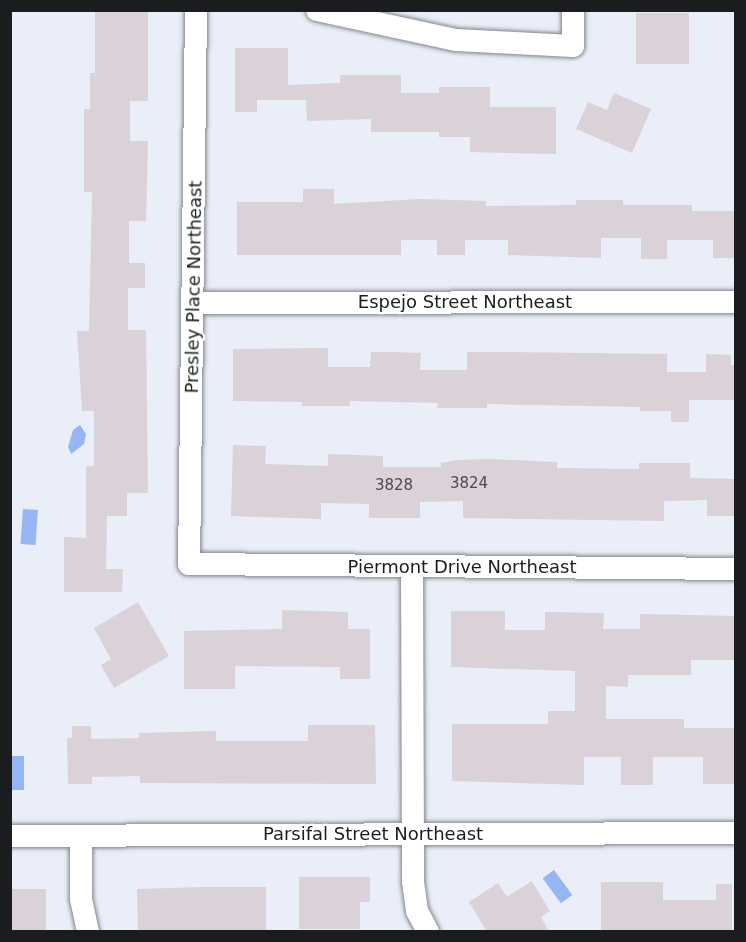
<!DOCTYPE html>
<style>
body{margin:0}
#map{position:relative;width:746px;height:942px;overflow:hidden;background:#e9eef8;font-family:"DejaVu Sans",sans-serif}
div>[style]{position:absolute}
.water>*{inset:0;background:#95b6f3;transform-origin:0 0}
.building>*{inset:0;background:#dad1d9;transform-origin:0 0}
.roads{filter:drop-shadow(0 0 2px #82868f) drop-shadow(0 0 2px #82868f)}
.street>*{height:22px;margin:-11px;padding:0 11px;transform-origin:11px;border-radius:11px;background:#fff}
span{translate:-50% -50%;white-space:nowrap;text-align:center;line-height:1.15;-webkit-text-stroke:4.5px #fff;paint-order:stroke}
.number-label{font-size:15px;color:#4a494e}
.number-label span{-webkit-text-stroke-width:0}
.street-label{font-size:18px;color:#1a1c1f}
.frame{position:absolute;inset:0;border:12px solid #1a1c1f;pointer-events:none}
</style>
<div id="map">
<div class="water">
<i style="clip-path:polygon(80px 425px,86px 434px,84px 444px,71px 454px,68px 447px,73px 430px)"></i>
<i style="left:23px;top:509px;width:15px;height:35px;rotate:4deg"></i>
<i style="left:11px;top:756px;width:13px;height:34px"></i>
<i style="left:554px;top:870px;width:31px;height:14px;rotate:54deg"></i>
</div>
<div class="building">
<i style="clip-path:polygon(95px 11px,148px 11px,148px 101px,130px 101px,130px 141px,148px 141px,146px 221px,129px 221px,129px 263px,145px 263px,145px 288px,128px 288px,128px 330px,146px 330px,148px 493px,127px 493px,127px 516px,107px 516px,106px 569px,123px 569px,122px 592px,64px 592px,64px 537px,86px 538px,86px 466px,94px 466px,94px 411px,82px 411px,77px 331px,89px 331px,92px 192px,84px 192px,84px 109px,90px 109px,90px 73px,95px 73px)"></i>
<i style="left:636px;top:13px;width:53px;height:51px"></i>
<i style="clip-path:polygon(235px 48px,288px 48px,288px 85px,340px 83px,340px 75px,401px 75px,401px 93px,439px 93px,439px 87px,490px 87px,490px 107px,556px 107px,556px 154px,470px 152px,470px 137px,439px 137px,439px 132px,371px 132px,371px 119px,307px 121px,306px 100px,257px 100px,257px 112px,235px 112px)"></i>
<i style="clip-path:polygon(614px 93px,651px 109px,632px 153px,576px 129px,588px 102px,607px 110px)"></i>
<i style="clip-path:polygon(303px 189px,334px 189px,334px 204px,419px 199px,486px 201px,486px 206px,576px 205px,576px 200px,623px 200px,623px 205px,692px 205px,692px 211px,735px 211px,735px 258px,713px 258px,713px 240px,667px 240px,667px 259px,641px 259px,641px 238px,601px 238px,601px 258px,508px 255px,508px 240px,465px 240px,465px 255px,437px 255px,437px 240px,401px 240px,401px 255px,237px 255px,237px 202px,303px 202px)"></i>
<i style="clip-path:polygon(328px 348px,328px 367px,370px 367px,371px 352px,392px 352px,421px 353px,420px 370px,467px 370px,467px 352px,505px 352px,667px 354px,667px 372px,706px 372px,706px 354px,731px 355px,731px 365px,735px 365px,735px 400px,689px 400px,689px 422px,671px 422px,671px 411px,640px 411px,640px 407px,487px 404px,487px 408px,437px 408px,438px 403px,350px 401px,350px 406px,302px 406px,302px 402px,233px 401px,233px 349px)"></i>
<i style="clip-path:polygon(233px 445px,266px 446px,265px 464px,328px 466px,328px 454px,383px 456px,383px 467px,441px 467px,441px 463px,458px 460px,488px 459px,557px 462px,557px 468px,639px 469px,639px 463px,690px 463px,690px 478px,735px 479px,735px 516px,707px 516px,707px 500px,664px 501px,664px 521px,463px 518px,463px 501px,420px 502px,420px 518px,369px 518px,369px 504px,321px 503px,321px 519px,231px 516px)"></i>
<i style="clip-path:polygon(138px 602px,169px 656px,114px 688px,101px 665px,111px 659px,94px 628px)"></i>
<i style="clip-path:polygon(282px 610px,348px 612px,348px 629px,370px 629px,370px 679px,340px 679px,340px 667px,235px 666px,235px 689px,184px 689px,184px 631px,282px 629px)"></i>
<i style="clip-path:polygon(451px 611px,505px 611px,505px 630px,545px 630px,545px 612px,604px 613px,603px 629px,640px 629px,640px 614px,735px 616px,735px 660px,691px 660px,691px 675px,628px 675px,628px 687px,606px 686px,606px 719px,684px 719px,684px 728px,735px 728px,735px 784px,703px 784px,703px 757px,653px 757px,653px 785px,621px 785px,621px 757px,584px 757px,584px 785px,452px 781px,452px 724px,548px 724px,548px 711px,575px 711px,575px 671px,451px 667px)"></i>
<i style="clip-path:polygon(308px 725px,375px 725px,376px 784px,140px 783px,140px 776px,92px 777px,92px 784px,68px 784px,67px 738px,72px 738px,72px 726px,91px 726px,91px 739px,139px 738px,139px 733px,216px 731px,216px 741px,308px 741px)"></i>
<i style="clip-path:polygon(299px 877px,370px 877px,370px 902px,360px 902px,360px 929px,299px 929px)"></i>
<i style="clip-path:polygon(532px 881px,550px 911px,541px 917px,549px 932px,487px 932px,469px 902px,498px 883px,507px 897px)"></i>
<i style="clip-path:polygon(601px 882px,663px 882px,663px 900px,716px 900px,716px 884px,732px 884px,732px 932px,601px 931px)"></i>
<i style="clip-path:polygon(204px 887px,266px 887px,266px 932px,138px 932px,137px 889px)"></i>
<i style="left:10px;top:889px;width:36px;height:43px"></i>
</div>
<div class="roads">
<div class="street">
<i style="left:196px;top:10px;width:554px;rotate:90.72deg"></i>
<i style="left:189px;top:564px;width:547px;rotate:0.52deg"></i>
<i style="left:317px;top:10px;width:142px;rotate:12.2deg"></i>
<i style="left:456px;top:40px;width:117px;rotate:2.9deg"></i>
<i style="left:573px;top:46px;width:36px;rotate:-90deg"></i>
<i style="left:194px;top:303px;width:542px;rotate:-0.11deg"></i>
<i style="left:412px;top:566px;width:316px;rotate:89.8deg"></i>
<i style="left:413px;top:882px;width:29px;rotate:82deg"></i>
<i style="left:417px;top:911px;width:24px;rotate:62deg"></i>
<i style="left:10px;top:836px;width:726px;rotate:-0.24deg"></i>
<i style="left:81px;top:836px;width:63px;rotate:90deg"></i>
<i style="left:81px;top:899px;width:34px;rotate:78deg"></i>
</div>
</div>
<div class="number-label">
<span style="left:469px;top:484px">3824</span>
<span style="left:394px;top:486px">3828</span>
</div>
<div class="street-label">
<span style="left:194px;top:287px;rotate:-89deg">Presley Place Northeast</span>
<span style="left:465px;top:302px">Espejo Street Northeast</span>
<span style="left:462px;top:567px">Piermont Drive Northeast</span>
<span style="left:373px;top:834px">Parsifal Street Northeast</span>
</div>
<div class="frame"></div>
</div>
